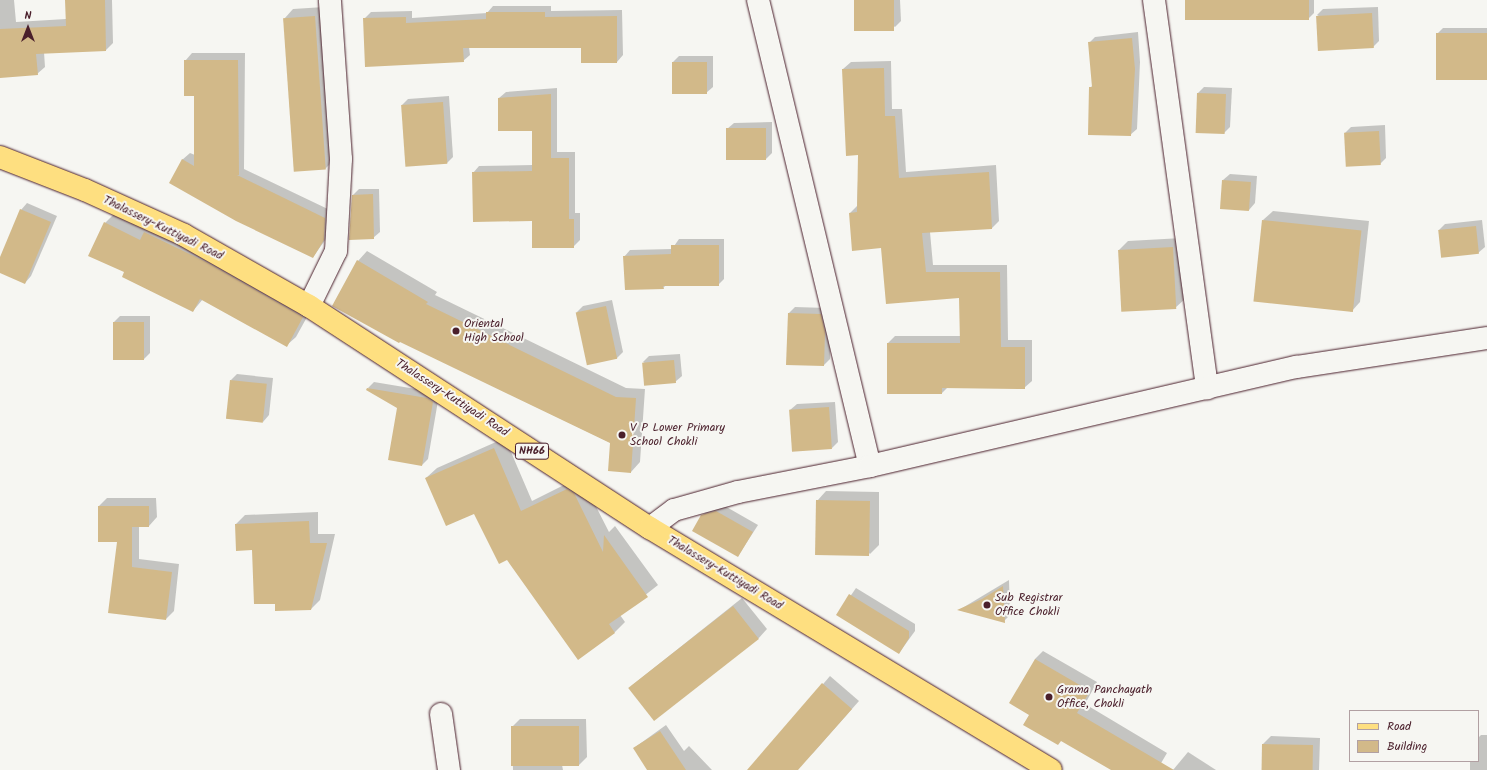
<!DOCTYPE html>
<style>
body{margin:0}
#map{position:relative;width:1487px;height:770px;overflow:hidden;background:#f6f6f2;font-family:Kalam,sans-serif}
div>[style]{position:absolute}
.shadow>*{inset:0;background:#0003}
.building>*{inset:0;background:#d2b989;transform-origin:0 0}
.roads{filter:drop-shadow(0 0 1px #4a1f2b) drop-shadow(0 0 1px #4a1f2b)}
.street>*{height:22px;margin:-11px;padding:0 11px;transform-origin:11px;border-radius:11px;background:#f6f6f2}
.secondary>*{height:22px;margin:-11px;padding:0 11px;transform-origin:11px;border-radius:11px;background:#f6f6f2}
.primary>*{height:22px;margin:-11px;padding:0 11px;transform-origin:11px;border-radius:11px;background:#fedf80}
.dots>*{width:11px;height:11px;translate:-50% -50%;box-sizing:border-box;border:2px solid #f6f6f2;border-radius:50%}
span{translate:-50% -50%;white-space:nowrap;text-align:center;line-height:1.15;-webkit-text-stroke:4px #f6f6f2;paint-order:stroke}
.shield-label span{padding:1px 3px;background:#f6f6f2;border:1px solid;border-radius:3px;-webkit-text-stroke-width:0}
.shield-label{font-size:11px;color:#4a1f2b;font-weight:700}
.street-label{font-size:12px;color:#4a1f2b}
.poi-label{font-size:12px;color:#4a1f2b}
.left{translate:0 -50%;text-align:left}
.legend{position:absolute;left:1349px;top:710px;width:130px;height:52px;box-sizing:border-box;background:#f6f6f2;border:1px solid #b1a0a2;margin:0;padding:5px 7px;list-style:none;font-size:12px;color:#4a1f2b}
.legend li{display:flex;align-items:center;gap:8px;height:20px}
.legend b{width:20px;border:1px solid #b1a0a2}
.north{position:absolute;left:8px;top:8px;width:40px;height:40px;-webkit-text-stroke:3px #f6f6f2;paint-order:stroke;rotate:0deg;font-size:11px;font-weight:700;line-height:16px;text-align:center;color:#4a1f2b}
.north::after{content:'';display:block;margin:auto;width:14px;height:18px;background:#4a1f2b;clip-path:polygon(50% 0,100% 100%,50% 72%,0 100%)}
</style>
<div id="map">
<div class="shadow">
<i style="clip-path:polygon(0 0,14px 0,16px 22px,66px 19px,66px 0,112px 0,113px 43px,106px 50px,44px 52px,45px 67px,37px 74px,0 77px)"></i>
<i style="clip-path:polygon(855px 0,900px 0,901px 21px,895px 27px)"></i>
<i style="clip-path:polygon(1186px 0,1314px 0,1314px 13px,1308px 19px)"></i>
<i style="clip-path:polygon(493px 6px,551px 6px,551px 11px,622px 10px,623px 55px,617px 62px,582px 62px,582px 47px,469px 47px,470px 55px,463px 61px,364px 19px,371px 12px,412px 11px,412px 18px,487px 13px)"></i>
<i style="clip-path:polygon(324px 7px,335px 159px,325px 169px,284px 19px,293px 9px)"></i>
<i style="clip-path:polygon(1378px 7px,1379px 41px,1373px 47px,1317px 15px,1323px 9px)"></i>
<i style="clip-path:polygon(1443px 28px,1487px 28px,1487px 79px,1437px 34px)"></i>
<i style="clip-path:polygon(1138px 32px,1140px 62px,1137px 129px,1130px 135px,1090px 88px,1093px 85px,1089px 43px,1095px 37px)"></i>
<i style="clip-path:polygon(192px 53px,245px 53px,244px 169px,332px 211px,331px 232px,313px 257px,182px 160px,190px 153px,195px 155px,195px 95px,185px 61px)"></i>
<i style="clip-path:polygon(679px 56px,713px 56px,713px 87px,706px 93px,673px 62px)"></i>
<i style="clip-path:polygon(891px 61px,892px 109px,902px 109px,906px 172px,996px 165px,999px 221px,992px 228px,930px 232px,933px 265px,1007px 265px,1008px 340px,1032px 340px,1032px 381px,1024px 388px,948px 387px,942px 393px,888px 343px,895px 336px,961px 336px,960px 296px,882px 247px,850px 213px,857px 206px,859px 154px,843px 69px,851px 62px)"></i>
<i style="clip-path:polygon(1204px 87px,1232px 88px,1230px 127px,1224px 133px,1198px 93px)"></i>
<i style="clip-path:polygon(557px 88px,557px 152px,575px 152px,575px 213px,580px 213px,580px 240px,573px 247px,533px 220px,473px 173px,479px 166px,533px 165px,533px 130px,499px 98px,506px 92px)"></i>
<i style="clip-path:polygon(449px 96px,453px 157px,447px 163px,402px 105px,408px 99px)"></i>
<i style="clip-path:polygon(772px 122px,772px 153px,766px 159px,727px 129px,734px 123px)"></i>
<i style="clip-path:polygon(1385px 125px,1386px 158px,1380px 164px,1345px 133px,1351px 127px)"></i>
<i style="clip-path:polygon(1230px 174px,1257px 176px,1255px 203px,1249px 210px,1223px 180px)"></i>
<i style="clip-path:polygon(359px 189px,379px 189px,380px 232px,373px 238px,353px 195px)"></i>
<i style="clip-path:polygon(27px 203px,57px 216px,31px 276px,25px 283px,0 272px,0 259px,21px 210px)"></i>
<i style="clip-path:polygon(1273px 211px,1369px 221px,1360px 302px,1351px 312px,1263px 220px)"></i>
<i style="clip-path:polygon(114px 214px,154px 223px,312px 308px,296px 337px,287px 345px,203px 299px,193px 311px,125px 272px,105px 223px)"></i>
<i style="clip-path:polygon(1482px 220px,1485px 247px,1478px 253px,1439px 230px,1445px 224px)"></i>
<i style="clip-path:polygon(1182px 238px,1185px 299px,1175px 308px,1119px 250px,1128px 241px)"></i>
<i style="clip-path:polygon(679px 239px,724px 239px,724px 279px,718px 285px,666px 285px,663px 288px,624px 257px,630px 250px,672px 249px)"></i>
<i style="clip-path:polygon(367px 251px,437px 292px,435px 295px,626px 388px,645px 389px,640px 462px,631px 472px,611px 443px,400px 341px,358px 261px)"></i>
<i style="clip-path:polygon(612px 300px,623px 352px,617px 358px,589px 364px,577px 312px,583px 306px)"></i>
<i style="clip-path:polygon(795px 307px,827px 308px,831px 325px,830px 359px,824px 365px,789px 313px)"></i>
<i style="clip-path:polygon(120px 316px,150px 316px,150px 353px,144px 359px,114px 359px,114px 322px)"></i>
<i style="clip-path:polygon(680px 354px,682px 376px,675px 382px,643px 362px,649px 356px)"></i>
<i style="clip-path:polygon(237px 374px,273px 378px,269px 415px,263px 422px,231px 380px)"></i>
<i style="clip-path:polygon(374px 382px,434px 392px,439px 395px,428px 459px,422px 465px,398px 407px,368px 388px)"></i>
<i style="clip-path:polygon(835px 402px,838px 442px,832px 448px,790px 410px,797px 404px)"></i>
<i style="clip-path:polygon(505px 438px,532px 501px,578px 478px,584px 483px,609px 532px,615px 526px,658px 585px,620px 615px,625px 622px,615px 632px,578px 658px,475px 513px,426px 478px,437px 468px)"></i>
<i style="clip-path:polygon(826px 491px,879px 492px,879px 545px,870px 554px,817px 501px)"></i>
<i style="clip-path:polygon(107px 498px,156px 498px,157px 517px,149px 526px,139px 526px,139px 559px,179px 564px,174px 611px,166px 619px,109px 612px,118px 541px,99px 506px)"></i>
<i style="clip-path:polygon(723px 505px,758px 525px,738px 556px,702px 516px,709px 509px)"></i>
<i style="clip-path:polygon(318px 512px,318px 534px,335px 534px,320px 600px,311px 609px,276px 603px,253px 549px,236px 524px,245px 515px)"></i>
<i style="clip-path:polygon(1009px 580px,1010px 615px,1004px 621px,959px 610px)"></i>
<i style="clip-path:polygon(856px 588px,915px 624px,915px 631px,899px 653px,838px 614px)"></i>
<i style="clip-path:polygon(742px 598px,767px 629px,758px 639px,630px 687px)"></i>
<i style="clip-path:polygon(1043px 651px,1097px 682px,1085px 704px,1167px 753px,1157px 770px,1113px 770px,1030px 714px,1035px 659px)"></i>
<i style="clip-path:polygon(830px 676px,859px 701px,813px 753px,794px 770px,749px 770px)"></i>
<i style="clip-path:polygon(520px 719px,586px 719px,587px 757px,579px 765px,562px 765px,563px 770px,513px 770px,512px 727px)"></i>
<i style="clip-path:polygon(666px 725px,684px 751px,689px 746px,712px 770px,656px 770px,634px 748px)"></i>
<i style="clip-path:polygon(1481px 735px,1487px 735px,1487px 770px,1470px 770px,1470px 761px,1478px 761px,1478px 738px)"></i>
<i style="clip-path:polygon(1271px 736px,1320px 738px,1319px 770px,1262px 770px,1263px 744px)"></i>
<i style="clip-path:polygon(1188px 752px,1216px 770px,1173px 770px)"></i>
</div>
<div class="building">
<i style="clip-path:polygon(65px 0,105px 0,106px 51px,36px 54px,38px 75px,0 78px,0 29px,66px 26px)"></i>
<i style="left:854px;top:0;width:40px;height:31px"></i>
<i style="left:1185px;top:0;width:124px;height:20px"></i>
<i style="clip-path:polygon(486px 12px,545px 12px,545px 17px,617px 16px,617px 63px,581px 63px,581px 48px,463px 48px,464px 62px,365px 67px,363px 18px,406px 17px,406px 23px,486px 19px)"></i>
<i style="left:1372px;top:13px;width:35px;height:56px;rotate:87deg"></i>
<i style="left:315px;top:16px;width:154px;height:32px;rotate:86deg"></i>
<i style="left:1436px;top:33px;width:51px;height:47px"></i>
<i style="clip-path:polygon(1132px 38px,1135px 69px,1131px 136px,1088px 135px,1089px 87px,1092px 87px,1088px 42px)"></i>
<i style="clip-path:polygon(184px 60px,238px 60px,239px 175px,237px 175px,325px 218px,324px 240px,313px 258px,236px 221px,169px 183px,182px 159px,194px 166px,194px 96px,184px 96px)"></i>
<i style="left:672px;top:62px;width:35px;height:32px"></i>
<i style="clip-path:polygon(884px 68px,885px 116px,895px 116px,899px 178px,989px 172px,992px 229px,922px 233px,926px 272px,1000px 272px,1001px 347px,1025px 347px,1025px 389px,942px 388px,942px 394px,887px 394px,887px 343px,960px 343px,959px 298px,886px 304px,881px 248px,852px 251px,849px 213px,857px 212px,858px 155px,846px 156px,842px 69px)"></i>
<i style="left:1197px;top:93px;width:29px;height:40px;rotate:2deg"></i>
<i style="clip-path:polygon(551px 94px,551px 158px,569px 158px,569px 219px,574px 219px,574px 248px,532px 248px,532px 221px,473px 222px,472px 172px,532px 171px,532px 131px,498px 131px,498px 98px)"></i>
<i style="left:443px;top:102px;width:62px;height:42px;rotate:86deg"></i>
<i style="left:766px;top:128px;width:32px;height:40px;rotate:90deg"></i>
<i style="left:1379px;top:131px;width:34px;height:35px;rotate:87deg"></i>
<i style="left:1222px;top:180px;width:29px;height:29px;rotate:4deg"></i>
<i style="clip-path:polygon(373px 194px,374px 239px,349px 240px,352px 195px)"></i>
<i style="clip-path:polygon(20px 209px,51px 222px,25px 284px,0 273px,0 257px)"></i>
<i style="left:1262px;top:220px;width:100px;height:82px;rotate:6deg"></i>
<i style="clip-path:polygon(104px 222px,140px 240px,144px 232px,206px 262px,303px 317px,287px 347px,200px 299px,193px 312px,122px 277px,124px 272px,88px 256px)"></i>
<i style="left:1476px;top:226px;width:28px;height:38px;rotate:84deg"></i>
<i style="clip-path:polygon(671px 245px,719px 245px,719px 286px,663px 286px,664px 289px,625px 290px,623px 256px,671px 254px)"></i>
<i style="left:1173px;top:247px;width:62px;height:55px;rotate:87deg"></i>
<i style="clip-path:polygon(357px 260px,428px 302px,426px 304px,616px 397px,636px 398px,631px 473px,608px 471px,610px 443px,400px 342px,399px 343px,332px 306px)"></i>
<i style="left:606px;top:306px;width:54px;height:31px;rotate:78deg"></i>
<i style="clip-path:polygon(788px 313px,821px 314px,825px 332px,824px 366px,786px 365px)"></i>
<i style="left:113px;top:322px;width:31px;height:38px"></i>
<i style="left:674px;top:360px;width:23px;height:32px;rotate:85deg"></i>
<i style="left:230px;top:380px;width:37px;height:39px;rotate:6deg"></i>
<i style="clip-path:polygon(367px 388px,427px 398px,433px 402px,422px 466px,388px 460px,397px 408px,366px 390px)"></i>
<i style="left:829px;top:407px;width:42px;height:40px;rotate:86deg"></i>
<i style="clip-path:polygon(494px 448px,521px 511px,567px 489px,574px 493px,603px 552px,604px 535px,648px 597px,609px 624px,615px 633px,578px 660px,507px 560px,499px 564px,474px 514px,446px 526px,425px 478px)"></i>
<i style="left:816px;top:500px;width:54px;height:55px;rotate:1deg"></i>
<i style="clip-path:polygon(98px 506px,149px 506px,149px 527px,132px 527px,132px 567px,172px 572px,166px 620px,108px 613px,117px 542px,98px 542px)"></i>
<i style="clip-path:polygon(716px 511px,753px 532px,738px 557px,692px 531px,701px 515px)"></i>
<i style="clip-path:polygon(309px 521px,310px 543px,327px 543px,311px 610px,275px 611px,275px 604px,254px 604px,252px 550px,236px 551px,235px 524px)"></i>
<i style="clip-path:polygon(1003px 586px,1005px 623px,957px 610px,982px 599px)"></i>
<i style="clip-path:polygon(849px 594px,909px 631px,909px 638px,899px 654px,836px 615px)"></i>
<i style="left:733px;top:606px;width:42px;height:133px;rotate:52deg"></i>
<i style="clip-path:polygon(1035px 659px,1090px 691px,1077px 713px,1174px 770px,1111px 770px,1061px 741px,1058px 745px,1023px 725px,1029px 715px,1009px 703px)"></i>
<i style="clip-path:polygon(822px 683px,852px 709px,798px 770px,747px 770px)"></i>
<i style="left:579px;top:726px;width:40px;height:68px;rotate:90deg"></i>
<i style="clip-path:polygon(660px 731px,686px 770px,647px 770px,633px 748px)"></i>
<i style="left:1262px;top:744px;width:51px;height:26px;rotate:1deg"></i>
</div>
<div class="roads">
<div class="street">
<i style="left:758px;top:0;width:479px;rotate:76.5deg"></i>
<i style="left:1154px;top:0;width:392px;rotate:82.2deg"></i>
<i style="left:309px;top:306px;width:61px;rotate:-63.9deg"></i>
<i style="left:336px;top:251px;width:92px;rotate:-86.9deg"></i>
<i style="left:341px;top:159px;width:159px;rotate:-94deg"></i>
<i style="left:441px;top:714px;width:57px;rotate:81.9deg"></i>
</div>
<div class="secondary">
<i style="left:650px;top:528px;width:30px;rotate:-37deg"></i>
<i style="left:674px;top:510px;width:66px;rotate:-15.7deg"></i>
<i style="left:738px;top:492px;width:135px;rotate:-11.1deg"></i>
<i style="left:870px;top:466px;width:438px;rotate:-13.1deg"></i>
<i style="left:1297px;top:367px;width:192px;rotate:-8.7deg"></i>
</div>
<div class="primary">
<i style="left:0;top:157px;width:91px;rotate:21.2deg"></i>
<i style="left:85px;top:190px;width:109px;rotate:24.4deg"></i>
<i style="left:184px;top:235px;width:144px;rotate:29.6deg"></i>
<i style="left:309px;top:306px;width:407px;rotate:33.1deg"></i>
<i style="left:650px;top:528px;width:468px;rotate:31.1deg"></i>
</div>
</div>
<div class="dots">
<i style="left:456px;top:331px;background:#4a1f2b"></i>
<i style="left:622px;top:435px;background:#4a1f2b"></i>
<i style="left:987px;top:605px;background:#4a1f2b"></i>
<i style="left:1049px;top:697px;background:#4a1f2b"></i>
</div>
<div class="shield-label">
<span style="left:532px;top:451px">NH66</span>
</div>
<div class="street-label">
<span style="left:163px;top:228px;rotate:26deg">Thalassery-Kuttiyadi Road</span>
<span style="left:452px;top:398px;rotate:33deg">Thalassery-Kuttiyadi Road</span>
<span style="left:725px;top:573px;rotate:31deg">Thalassery-Kuttiyadi Road</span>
</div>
<div class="poi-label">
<span class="left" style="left:464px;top:331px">Oriental<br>High School</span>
<span class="left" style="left:630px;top:435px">V P Lower Primary<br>School Chokli</span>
<span class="left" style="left:995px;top:605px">Sub Registrar<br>Office Chokli</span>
<span class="left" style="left:1057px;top:697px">Grama Panchayath<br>Office, Chokli</span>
</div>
<ul class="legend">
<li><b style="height:5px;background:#fedf80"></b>Road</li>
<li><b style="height:11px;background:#d2b989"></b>Building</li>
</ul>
<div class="north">N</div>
</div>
